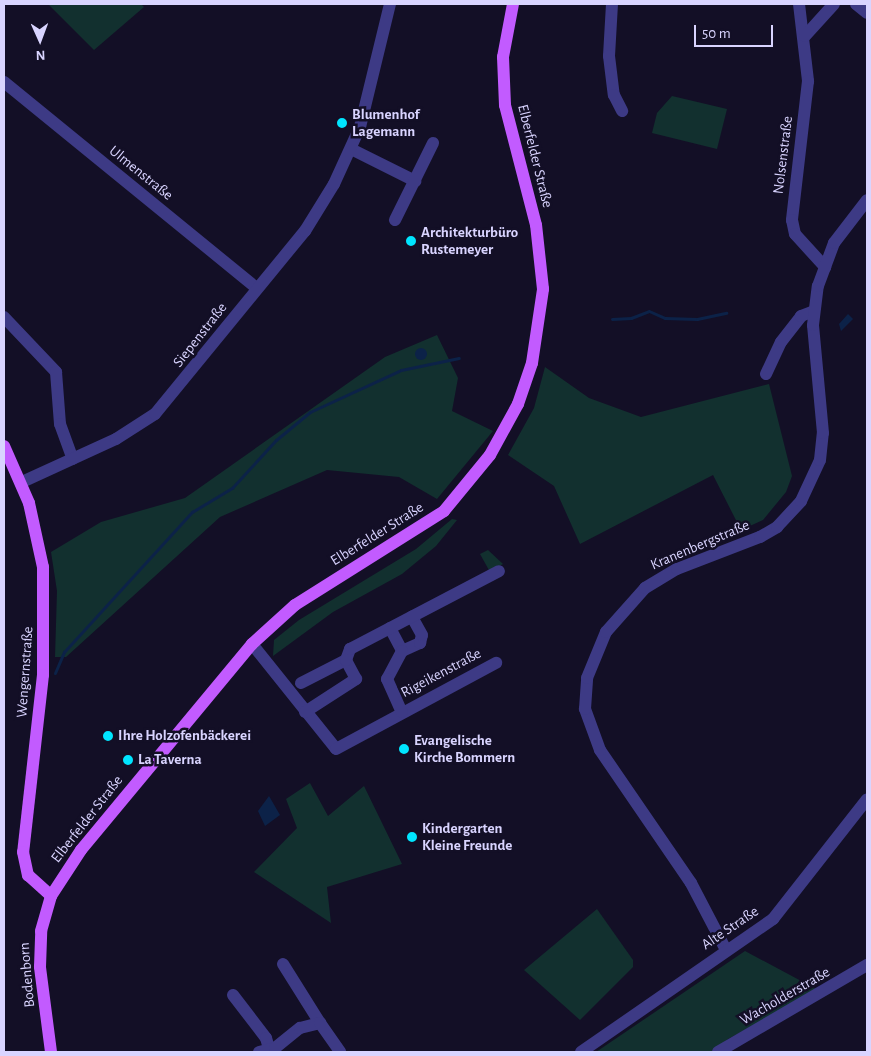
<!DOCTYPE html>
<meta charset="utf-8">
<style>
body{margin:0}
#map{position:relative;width:871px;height:1056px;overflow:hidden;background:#130f26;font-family:"Alegreya Sans",sans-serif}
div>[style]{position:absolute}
.green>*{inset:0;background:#12302f}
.water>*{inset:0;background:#0c2248}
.round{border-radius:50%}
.stream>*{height:3px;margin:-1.5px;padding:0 1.5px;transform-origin:1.5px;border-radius:1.5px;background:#0c2248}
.minor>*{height:12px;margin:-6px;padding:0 6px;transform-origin:6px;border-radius:6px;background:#3d3a85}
.major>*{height:12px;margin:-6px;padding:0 6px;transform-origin:6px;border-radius:6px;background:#c25bff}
.dots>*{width:14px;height:14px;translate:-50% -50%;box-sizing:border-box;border:2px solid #130f26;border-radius:50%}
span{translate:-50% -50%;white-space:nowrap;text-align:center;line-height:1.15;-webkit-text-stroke:5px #130f26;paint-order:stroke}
.poi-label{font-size:15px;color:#d9d4ff;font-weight:700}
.left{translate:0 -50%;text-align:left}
.street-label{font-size:15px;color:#d9d4ff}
.frame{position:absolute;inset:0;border:5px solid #d9d4ff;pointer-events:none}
.north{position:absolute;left:15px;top:15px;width:50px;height:50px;-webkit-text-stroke:4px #130f26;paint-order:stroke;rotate:178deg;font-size:14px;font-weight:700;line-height:20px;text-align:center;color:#d9d4ff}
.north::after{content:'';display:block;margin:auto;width:18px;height:22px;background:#d9d4ff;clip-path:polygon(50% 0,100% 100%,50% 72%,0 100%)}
.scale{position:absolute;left:694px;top:25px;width:79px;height:22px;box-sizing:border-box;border:2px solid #d9d4ff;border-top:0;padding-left:6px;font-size:15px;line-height:18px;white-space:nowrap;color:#d9d4ff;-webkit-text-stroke:4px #130f26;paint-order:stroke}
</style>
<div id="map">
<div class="green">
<i style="clip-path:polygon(48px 4px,141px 4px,144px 7px,94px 50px)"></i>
<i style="clip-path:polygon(672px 96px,727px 109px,717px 149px,652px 133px,657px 113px)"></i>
<i style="clip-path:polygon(437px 335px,458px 378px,452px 411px,493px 431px,437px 499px,399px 477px,327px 470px,220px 517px,66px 657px,55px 657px,57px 591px,51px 552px,101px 522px,185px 498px,385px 357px)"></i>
<i style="clip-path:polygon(545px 367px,589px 398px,641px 417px,769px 384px,792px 476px,786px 492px,763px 520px,741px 530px,713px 475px,580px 544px,554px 486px,508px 455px,534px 408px)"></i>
<i style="clip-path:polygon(452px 519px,457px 520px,436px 546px,402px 574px,333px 612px,273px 656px,274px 640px,299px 620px,416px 549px)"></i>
<i style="clip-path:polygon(488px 550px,503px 564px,490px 572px,480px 554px)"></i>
<i style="clip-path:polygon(310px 783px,328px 816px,364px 786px,402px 864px,327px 887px,331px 923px,254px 872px,297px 828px,286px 799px)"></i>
<i style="clip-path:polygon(597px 909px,633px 960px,633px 967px,580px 1020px,524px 970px)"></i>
<i style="clip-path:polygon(745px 951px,818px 990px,728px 1039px,711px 1052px,596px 1052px)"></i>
</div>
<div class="water">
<i style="clip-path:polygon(848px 314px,853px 319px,841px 331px,839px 324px)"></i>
<i class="round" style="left:415px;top:348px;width:12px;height:12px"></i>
<i style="clip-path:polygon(269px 796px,280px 815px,265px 826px,258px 811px)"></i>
</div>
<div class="stream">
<i style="left:612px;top:319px;width:19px;rotate:-3deg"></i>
<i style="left:631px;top:318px;width:19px;rotate:-21deg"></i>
<i style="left:649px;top:311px;width:17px;rotate:24deg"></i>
<i style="left:665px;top:318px;width:32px;rotate:2deg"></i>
<i style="left:697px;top:319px;width:30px;rotate:-12deg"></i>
<i style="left:55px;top:673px;width:23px;rotate:-67deg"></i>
<i style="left:64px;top:652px;width:190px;rotate:-47.6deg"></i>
<i style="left:192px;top:512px;width:47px;rotate:-31deg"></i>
<i style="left:232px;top:488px;width:65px;rotate:-47.5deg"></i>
<i style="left:276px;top:440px;width:44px;rotate:-39.5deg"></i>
<i style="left:310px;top:412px;width:100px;rotate:-24.8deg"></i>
<i style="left:401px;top:370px;width:59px;rotate:-11.7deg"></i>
</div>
<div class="minor">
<i style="left:612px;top:4px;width:52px;rotate:93.3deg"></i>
<i style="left:609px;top:56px;width:39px;rotate:83deg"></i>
<i style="left:614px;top:95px;width:18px;rotate:63deg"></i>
<i style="left:799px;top:4px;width:78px;rotate:83.3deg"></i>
<i style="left:808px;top:81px;width:140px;rotate:96.6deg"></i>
<i style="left:792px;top:220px;width:14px;rotate:78deg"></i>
<i style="left:795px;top:234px;width:45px;rotate:47.7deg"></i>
<i style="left:856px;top:4px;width:14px;rotate:39deg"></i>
<i style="left:805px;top:36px;width:43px;rotate:-47.8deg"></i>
<i style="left:4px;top:82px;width:326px;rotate:39.2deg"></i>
<i style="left:351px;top:149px;width:72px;rotate:26.6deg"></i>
<i style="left:395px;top:220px;width:86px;rotate:-63.7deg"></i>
<i style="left:4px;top:317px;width:76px;rotate:46.6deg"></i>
<i style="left:56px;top:372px;width:52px;rotate:85.6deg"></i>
<i style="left:60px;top:424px;width:37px;rotate:70deg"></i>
<i style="left:766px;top:374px;width:35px;rotate:-65deg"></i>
<i style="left:781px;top:342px;width:33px;rotate:-52deg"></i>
<i style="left:801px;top:316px;width:14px;rotate:-21deg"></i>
<i style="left:22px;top:482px;width:103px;rotate:-24.6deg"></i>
<i style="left:116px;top:439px;width:46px;rotate:-32.7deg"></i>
<i style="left:155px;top:414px;width:237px;rotate:-50.7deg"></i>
<i style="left:305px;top:231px;width:55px;rotate:-58.3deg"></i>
<i style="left:334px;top:184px;width:63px;rotate:-65.5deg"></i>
<i style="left:360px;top:127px;width:127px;rotate:-76.3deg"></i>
<i style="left:390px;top:628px;width:26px;rotate:62deg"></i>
<i style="left:402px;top:651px;width:20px;rotate:-24deg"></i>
<i style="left:420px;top:643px;width:8px;rotate:-76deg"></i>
<i style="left:422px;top:635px;width:21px;rotate:-119deg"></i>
<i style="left:252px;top:644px;width:134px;rotate:51.3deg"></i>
<i style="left:336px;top:749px;width:182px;rotate:-28.3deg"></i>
<i style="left:402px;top:651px;width:32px;rotate:118deg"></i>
<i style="left:387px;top:679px;width:36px;rotate:66deg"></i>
<i style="left:301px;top:683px;width:51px;rotate:-27.1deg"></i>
<i style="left:305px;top:712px;width:61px;rotate:-32.9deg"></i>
<i style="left:356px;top:679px;width:21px;rotate:-118deg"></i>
<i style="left:346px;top:660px;width:12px;rotate:-70deg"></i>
<i style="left:350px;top:649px;width:168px;rotate:-27.6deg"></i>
<i style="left:726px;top:950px;width:76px;rotate:-117.6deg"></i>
<i style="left:691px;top:883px;width:161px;rotate:-124.4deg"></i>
<i style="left:600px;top:750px;width:44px;rotate:-110.1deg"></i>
<i style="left:585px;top:709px;width:31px;rotate:-86deg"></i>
<i style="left:587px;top:678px;width:50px;rotate:-67.6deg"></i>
<i style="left:606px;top:632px;width:59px;rotate:-48.4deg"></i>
<i style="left:645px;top:588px;width:37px;rotate:-31deg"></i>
<i style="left:677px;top:569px;width:89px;rotate:-21.1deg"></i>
<i style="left:760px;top:537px;width:20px;rotate:-30deg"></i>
<i style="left:777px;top:527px;width:35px;rotate:-47deg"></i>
<i style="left:801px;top:501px;width:45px;rotate:-65.1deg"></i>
<i style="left:820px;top:460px;width:27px;rotate:-84deg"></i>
<i style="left:823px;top:433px;width:108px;rotate:-95.3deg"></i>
<i style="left:813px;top:325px;width:39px;rotate:-83deg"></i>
<i style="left:818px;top:286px;width:46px;rotate:-69.6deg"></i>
<i style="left:834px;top:243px;width:54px;rotate:-52.5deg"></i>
<i style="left:283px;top:964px;width:70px;rotate:57.9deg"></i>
<i style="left:233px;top:995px;width:54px;rotate:52.5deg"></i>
<i style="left:266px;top:1038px;width:15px;rotate:74deg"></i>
<i style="left:259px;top:1052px;width:16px;rotate:-14deg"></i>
<i style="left:275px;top:1048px;width:32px;rotate:-39deg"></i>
<i style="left:300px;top:1028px;width:21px;rotate:-14deg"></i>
<i style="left:320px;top:1023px;width:35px;rotate:55deg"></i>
<i style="left:581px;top:1052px;width:234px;rotate:-34.7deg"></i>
<i style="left:773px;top:919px;width:152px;rotate:-51.9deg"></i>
<i style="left:718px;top:1052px;width:173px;rotate:-30.3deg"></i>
</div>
<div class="major">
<i style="left:4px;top:446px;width:62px;rotate:66.3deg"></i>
<i style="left:29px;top:503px;width:66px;rotate:77.7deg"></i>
<i style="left:43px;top:567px;width:108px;rotate:90deg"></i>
<i style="left:43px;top:675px;width:178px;rotate:96.4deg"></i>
<i style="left:23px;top:852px;width:24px;rotate:78deg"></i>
<i style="left:28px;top:875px;width:31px;rotate:42deg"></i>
<i style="left:51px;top:1052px;width:86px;rotate:-97.4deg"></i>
<i style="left:40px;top:967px;width:36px;rotate:-88deg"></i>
<i style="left:41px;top:931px;width:36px;rotate:-74deg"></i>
<i style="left:51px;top:896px;width:55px;rotate:-56.9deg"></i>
<i style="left:81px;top:850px;width:268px;rotate:-50.3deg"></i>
<i style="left:252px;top:644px;width:58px;rotate:-42.2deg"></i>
<i style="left:295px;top:605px;width:176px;rotate:-32.2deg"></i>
<i style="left:444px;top:511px;width:72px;rotate:-50.6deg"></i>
<i style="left:490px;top:455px;width:58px;rotate:-61.2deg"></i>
<i style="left:518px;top:404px;width:43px;rotate:-71.1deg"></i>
<i style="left:532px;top:363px;width:75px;rotate:-81.5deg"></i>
<i style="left:543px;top:289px;width:64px;rotate:-96.2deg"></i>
<i style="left:536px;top:225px;width:124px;rotate:-104.5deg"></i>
<i style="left:505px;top:105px;width:48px;rotate:-92.4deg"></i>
<i style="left:503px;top:57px;width:54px;rotate:-79.3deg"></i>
</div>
<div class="dots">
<i style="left:342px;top:123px;background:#00e5ff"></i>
<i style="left:411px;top:241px;background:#00e5ff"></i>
<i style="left:108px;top:736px;background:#00e5ff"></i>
<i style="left:404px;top:749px;background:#00e5ff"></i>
<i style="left:128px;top:760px;background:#00e5ff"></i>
<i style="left:412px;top:837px;background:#00e5ff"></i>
</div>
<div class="poi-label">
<span class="left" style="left:352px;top:123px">Blumenhof<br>Lagemann</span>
<span class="left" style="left:421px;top:241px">Architekturbüro<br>Rustemeyer</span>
<span class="left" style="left:118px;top:736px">Ihre Holzofenbäckerei</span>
<span class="left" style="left:414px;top:749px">Evangelische<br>Kirche Bommern</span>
<span class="left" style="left:138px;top:760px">La Taverna</span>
<span class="left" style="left:422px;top:837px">Kindergarten<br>Kleine Freunde</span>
</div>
<div class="street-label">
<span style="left:783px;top:155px;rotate:-83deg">Nolsenstraße</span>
<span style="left:535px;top:156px;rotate:76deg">Elberfelder Straße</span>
<span style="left:141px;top:173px;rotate:39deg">Ulmenstraße</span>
<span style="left:200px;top:335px;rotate:-52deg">Siepenstraße</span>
<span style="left:377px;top:534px;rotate:-32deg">Elberfelder Straße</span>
<span style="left:700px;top:545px;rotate:-23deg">Kranenbergstraße</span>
<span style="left:25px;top:672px;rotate:-86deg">Wengernstraße</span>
<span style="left:441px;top:673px;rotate:-28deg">Rigeikenstraße</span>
<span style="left:87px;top:819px;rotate:-52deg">Elberfelder Straße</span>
<span style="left:730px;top:928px;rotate:-34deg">Alte Straße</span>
<span style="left:27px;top:975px;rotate:-95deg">Bodenborn</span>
<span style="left:785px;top:996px;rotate:-30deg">Wacholderstraße</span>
</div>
<div class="frame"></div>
<div class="north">N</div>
<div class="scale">50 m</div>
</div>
